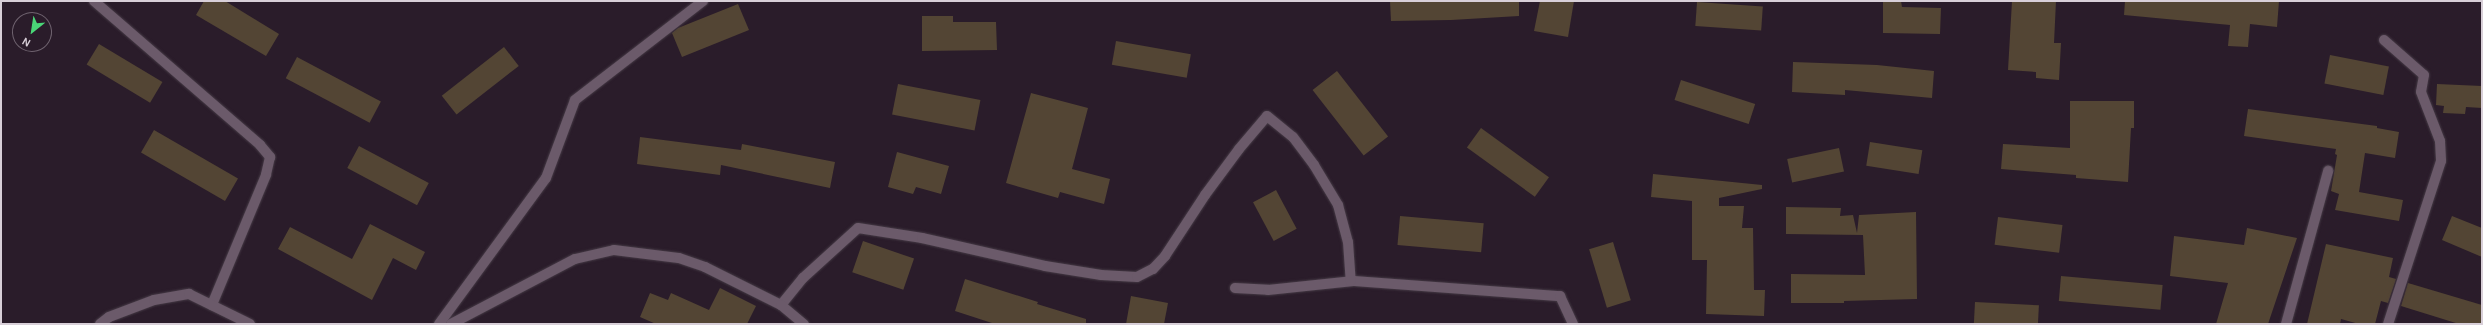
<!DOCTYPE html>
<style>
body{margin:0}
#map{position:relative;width:2483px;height:325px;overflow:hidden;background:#2a1c2a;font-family:Karla,sans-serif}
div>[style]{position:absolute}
.building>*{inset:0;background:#534534;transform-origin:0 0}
.roads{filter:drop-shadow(0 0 1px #453a45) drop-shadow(0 0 1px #453a45)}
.minor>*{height:10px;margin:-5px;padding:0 5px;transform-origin:5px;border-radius:5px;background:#6b5a6a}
span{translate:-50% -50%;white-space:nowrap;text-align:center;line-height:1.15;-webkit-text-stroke:3px #2a1c2a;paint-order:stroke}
.frame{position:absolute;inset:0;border:2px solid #d8cfd8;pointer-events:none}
.north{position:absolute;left:12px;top:12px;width:40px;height:40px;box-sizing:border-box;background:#2a1c2a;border:1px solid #706470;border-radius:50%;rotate:210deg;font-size:11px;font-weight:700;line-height:16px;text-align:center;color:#d8cfd8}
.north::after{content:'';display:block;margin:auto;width:14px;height:18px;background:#4ad677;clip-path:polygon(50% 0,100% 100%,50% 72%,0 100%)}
</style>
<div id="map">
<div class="building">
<i style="clip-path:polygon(204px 1px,225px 1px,279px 34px,266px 56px,196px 15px)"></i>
<i style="clip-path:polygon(1390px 1px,1519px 1px,1519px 16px,1451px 20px,1391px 21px)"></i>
<i style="clip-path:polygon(1540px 1px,1574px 1px,1568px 37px,1534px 31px)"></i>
<i style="clip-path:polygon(1883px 1px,1901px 1px,1902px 7px,1941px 8px,1940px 34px,1883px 33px)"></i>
<i style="clip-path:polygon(2012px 1px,2056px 1px,2054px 43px,2061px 43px,2059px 80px,2036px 78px,2036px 72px,2008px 70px)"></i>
<i style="clip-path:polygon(2125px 1px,2279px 1px,2277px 27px,2250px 24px,2248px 47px,2228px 46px,2230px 25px,2124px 15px)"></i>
<i style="left:1697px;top:2px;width:66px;height:24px;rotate:4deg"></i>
<i style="clip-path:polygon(738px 4px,749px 30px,682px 57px,672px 33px,678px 28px)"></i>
<i style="clip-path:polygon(922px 16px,953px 16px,953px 22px,996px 22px,997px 50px,922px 51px)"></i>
<i style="left:1116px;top:41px;width:76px;height:24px;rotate:10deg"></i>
<i style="left:99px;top:44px;width:74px;height:24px;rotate:31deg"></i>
<i style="left:504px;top:47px;width:24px;height:79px;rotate:52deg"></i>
<i style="left:2330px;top:55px;width:60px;height:29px;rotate:11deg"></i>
<i style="left:297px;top:57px;width:95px;height:24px;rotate:28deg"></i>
<i style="clip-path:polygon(1793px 62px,1877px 65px,1934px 71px,1932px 98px,1845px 90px,1845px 95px,1792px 92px)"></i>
<i style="left:1337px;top:71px;width:83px;height:31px;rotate:52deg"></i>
<i style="left:1681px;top:80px;width:78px;height:21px;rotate:18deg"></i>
<i style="left:898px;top:84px;width:84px;height:31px;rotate:11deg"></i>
<i style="clip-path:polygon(2437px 84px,2482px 86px,2482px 108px,2466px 107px,2465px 114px,2443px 113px,2444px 106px,2436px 105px)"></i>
<i style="clip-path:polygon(1031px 93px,1088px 108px,1072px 169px,1110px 179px,1104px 204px,1060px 192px,1058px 198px,1006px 183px)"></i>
<i style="clip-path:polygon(2070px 101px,2134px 101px,2134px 128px,2131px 128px,2128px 182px,2076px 178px,2076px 175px,2001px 169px,2003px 144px,2070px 148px)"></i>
<i style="clip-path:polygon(2248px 109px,2377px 126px,2377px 128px,2399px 132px,2395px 158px,2365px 153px,2359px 192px,2403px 200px,2399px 221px,2335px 210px,2339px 194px,2331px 191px,2337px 155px,2335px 154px,2336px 149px,2244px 136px)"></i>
<i style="left:1481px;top:128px;width:84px;height:24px;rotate:36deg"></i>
<i style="left:154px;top:130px;width:97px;height:26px;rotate:30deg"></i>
<i style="clip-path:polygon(640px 137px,741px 150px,742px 144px,835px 162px,830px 188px,721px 165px,720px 175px,637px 164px)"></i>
<i style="left:1870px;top:142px;width:53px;height:24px;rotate:9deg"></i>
<i style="left:359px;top:146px;width:79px;height:25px;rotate:28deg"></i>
<i style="left:1839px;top:148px;width:24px;height:53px;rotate:78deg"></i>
<i style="clip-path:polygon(897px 152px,949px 166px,941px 194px,916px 187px,913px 194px,888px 187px)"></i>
<i style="clip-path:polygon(1653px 174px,1762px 185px,1762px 189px,1719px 198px,1719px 206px,1744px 206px,1742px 228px,1753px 228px,1754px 290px,1765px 290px,1764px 316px,1706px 314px,1707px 260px,1692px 260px,1692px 201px,1651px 197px)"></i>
<i style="left:1276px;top:190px;width:44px;height:26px;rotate:62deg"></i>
<i style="clip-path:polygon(1786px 207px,1841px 208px,1840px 216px,1853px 215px,1857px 233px,1859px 215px,1916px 212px,1917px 299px,1844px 301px,1844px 303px,1791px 303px,1791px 274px,1865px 275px,1863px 235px,1786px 234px)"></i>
<i style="left:1400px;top:216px;width:84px;height:29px;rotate:5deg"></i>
<i style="clip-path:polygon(2452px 216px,2482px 228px,2482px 257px,2442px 240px)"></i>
<i style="left:1998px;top:217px;width:65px;height:28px;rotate:7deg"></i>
<i style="clip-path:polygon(370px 224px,425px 252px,416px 270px,393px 258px,372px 300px,278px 249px,290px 227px,352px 259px)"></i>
<i style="clip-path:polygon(2247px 228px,2297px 238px,2268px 324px,2216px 324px,2228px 283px,2170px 276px,2174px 236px,2244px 245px)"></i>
<i style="left:863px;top:241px;width:54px;height:33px;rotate:19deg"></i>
<i style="left:1613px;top:242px;width:61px;height:25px;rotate:73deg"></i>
<i style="clip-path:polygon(2326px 244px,2393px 258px,2389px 277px,2396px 279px,2388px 303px,2381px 301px,2375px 324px,2359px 324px,2341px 319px,2340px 324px,2307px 324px)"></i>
<i style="left:2061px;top:276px;width:102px;height:25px;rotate:5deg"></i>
<i style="clip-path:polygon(965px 279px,1038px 302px,1037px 304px,1086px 319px,1086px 324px,995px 324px,955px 311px)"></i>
<i style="clip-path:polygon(2408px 283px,2482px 305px,2482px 324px,2459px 324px,2401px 306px)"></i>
<i style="clip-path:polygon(720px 288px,756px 306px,747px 324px,656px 324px,640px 317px,650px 293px,668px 300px,671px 293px,709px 310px)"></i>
<i style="clip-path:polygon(1131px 296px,1168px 303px,1164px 324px,1126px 324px)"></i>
<i style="left:1975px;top:302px;width:64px;height:22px;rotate:3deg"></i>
</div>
<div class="roads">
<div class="minor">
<i style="left:94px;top:1px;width:220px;rotate:40.9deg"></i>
<i style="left:260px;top:145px;width:16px;rotate:50deg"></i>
<i style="left:270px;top:157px;width:18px;rotate:103deg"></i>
<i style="left:266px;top:175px;width:141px;rotate:112.6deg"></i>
<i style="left:2384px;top:40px;width:53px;rotate:41.2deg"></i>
<i style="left:2424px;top:75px;width:17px;rotate:100deg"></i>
<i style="left:2421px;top:92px;width:53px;rotate:68.8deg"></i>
<i style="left:2440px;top:141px;width:20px;rotate:87deg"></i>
<i style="left:2441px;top:161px;width:171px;rotate:108deg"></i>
<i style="left:1235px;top:288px;width:33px;rotate:3deg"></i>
<i style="left:1268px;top:290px;width:86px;rotate:-6deg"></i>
<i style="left:1354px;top:281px;width:207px;rotate:4.2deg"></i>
<i style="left:1560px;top:296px;width:31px;rotate:65deg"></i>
<i style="left:781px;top:305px;width:35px;rotate:-51deg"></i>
<i style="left:803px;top:278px;width:74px;rotate:-42.3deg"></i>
<i style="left:858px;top:228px;width:65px;rotate:8.9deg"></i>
<i style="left:922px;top:238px;width:126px;rotate:12.8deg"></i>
<i style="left:1045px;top:266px;width:57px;rotate:9.1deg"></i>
<i style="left:1101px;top:275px;width:36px;rotate:3deg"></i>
<i style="left:1137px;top:277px;width:18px;rotate:-27deg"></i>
<i style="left:1153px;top:269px;width:18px;rotate:-47deg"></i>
<i style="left:1165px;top:256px;width:73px;rotate:-56.7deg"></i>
<i style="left:1205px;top:195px;width:57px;rotate:-53.5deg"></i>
<i style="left:1239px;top:149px;width:43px;rotate:-49.7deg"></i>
<i style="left:1267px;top:116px;width:33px;rotate:39deg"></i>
<i style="left:1293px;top:137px;width:35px;rotate:53deg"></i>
<i style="left:1314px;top:165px;width:47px;rotate:59deg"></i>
<i style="left:1338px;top:205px;width:38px;rotate:75deg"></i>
<i style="left:1348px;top:242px;width:39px;rotate:86deg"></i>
<i style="left:100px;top:324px;width:11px;rotate:-38deg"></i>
<i style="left:109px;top:317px;width:48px;rotate:-20.7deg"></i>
<i style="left:154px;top:300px;width:36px;rotate:-10deg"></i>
<i style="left:189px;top:294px;width:68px;rotate:26.2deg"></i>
<i style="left:439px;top:324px;width:181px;rotate:-53.8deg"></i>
<i style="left:546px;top:178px;width:83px;rotate:-69.6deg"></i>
<i style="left:575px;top:100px;width:162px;rotate:-37.7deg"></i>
<i style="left:451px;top:324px;width:140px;rotate:-27.7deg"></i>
<i style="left:575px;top:259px;width:40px;rotate:-13deg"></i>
<i style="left:614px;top:250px;width:65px;rotate:7deg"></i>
<i style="left:679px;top:258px;width:28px;rotate:19deg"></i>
<i style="left:705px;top:267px;width:85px;rotate:26.6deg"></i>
<i style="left:781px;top:305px;width:30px;rotate:40deg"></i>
<i style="left:2286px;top:324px;width:159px;rotate:-74.6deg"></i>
</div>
</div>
<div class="frame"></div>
<div class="north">N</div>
</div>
